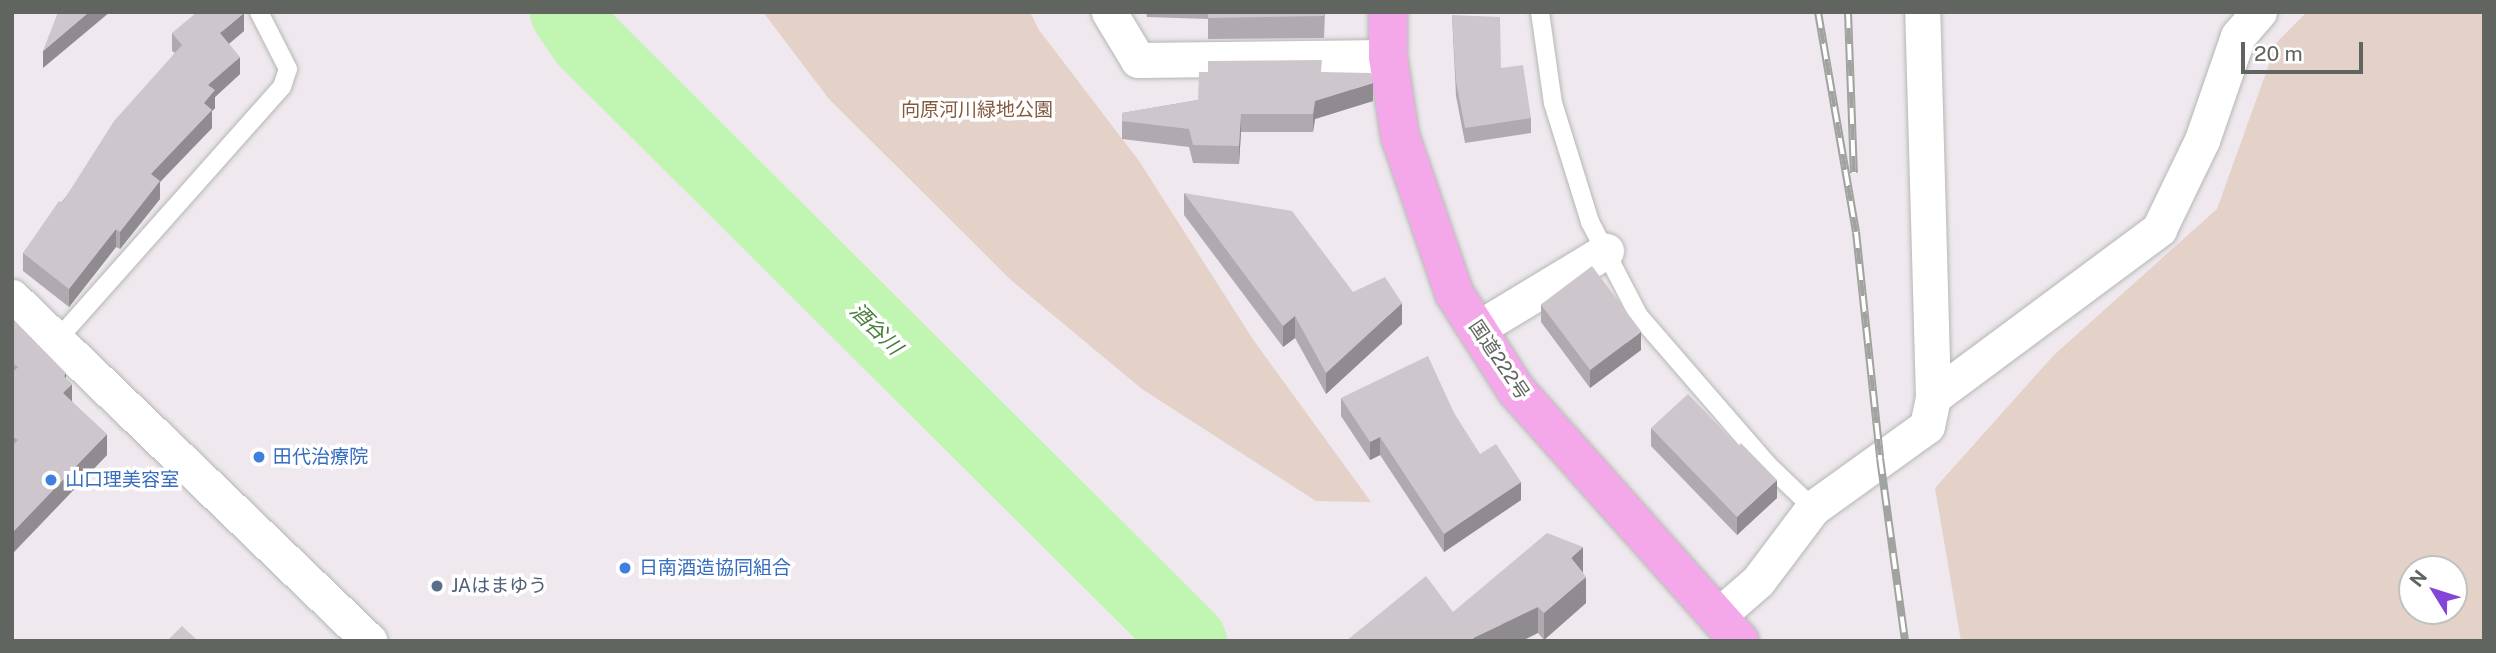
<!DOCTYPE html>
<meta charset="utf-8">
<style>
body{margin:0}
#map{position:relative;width:2496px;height:653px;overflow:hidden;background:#efe8ee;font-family:"Public Sans","Noto Sans JP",sans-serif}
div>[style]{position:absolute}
.green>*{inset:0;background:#e4d1c7}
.river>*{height:74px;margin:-37px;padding:0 37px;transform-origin:37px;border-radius:37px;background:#c0f6b1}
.roads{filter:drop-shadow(0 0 2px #b3b8b3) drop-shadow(0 0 2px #b3b8b3)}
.service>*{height:18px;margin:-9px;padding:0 9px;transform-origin:9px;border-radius:9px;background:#fff}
.minor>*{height:35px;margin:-17.5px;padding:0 17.5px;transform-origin:17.5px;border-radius:17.5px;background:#fff}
.trunk>*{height:38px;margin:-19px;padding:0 19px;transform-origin:19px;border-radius:19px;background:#f4a8ea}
.rail>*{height:8px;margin-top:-4px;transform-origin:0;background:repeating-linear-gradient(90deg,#fff 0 16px,#a0a3a0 0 32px);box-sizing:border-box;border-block:2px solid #a0a3a0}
.wall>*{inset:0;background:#b0aab0}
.shaded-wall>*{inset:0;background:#908b90}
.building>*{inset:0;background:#cdc6cd;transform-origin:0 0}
.dots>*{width:19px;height:19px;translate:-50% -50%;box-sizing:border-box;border:4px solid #fff;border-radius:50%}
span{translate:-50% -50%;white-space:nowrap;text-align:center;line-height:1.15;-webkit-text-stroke:7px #fff;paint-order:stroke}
.park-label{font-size:19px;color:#845b40}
.street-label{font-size:19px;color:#60665f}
.shop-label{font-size:19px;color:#366cbe}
.left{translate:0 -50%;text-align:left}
.service-label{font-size:19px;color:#4e5e75}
.water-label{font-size:21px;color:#467e3d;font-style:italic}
.frame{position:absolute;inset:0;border:14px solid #60665f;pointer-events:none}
.north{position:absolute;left:2398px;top:555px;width:70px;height:70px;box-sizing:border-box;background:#fff;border:2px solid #bfc2bf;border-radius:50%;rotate:308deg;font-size:19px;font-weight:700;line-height:28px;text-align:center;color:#60665f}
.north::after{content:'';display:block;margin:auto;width:24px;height:32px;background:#8446d8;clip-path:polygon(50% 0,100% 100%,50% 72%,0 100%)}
.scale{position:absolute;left:2241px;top:42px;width:122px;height:32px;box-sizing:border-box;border:4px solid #60665f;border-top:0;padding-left:9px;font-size:21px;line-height:24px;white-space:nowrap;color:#60665f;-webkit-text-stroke:5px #fff;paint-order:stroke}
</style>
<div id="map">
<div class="green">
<i style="clip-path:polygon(763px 12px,1030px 12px,1039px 30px,1139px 161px,1254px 341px,1371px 502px,1316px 501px,1142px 389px,1012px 281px,829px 99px)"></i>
<i style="clip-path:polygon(evenodd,2307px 12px,2484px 12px,2484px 641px,1961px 641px,1935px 488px,2054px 355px,2217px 209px,2277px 42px,2307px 12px,2412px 569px,2454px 569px,2454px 611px,2412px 611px,2412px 569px)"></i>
</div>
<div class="river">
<i style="left:567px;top:12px;width:34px;rotate:56deg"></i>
<i style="left:586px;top:40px;width:852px;rotate:44.86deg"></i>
</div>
<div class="roads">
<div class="service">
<i style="left:1540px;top:12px;width:92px;rotate:81.9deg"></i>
<i style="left:1553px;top:103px;width:125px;rotate:72.7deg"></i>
<i style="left:1590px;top:222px;width:106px;rotate:62.5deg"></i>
<i style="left:1639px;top:316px;width:196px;rotate:49.1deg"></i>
<i style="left:1767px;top:464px;width:64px;rotate:43.7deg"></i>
<i style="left:58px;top:339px;width:337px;rotate:-48.4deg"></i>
<i style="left:282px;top:87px;width:19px;rotate:-72deg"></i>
<i style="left:288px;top:69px;width:64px;rotate:-117deg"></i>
</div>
<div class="minor">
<i style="left:1109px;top:12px;width:56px;rotate:58.9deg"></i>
<i style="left:1138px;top:60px;width:250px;rotate:-0.7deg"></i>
<i style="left:12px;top:297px;width:496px;rotate:43.9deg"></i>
<i style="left:1477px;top:329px;width:151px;rotate:-31.2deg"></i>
<i style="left:1933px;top:397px;width:282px;rotate:-36.6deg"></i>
<i style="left:2159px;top:229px;width:99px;rotate:-64.2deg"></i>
<i style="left:2202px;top:140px;width:110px;rotate:-70.9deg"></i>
<i style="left:2238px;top:36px;width:32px;rotate:-49deg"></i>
<i style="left:1719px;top:615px;width:52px;rotate:-41.1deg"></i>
<i style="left:1758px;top:581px;width:91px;rotate:-53deg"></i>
<i style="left:1813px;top:508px;width:140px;rotate:-35.7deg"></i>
<i style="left:1927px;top:426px;width:30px;rotate:-78deg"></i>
<i style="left:1933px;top:397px;width:385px;rotate:-91.6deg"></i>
</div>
<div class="trunk">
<i style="left:1388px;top:12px;width:45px;rotate:90deg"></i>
<i style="left:1388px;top:57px;width:80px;rotate:81.4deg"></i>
<i style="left:1400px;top:136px;width:166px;rotate:71deg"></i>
<i style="left:1454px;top:293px;width:115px;rotate:57.4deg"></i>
<i style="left:1516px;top:390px;width:336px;rotate:48.3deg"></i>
</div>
</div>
<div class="rail">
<i style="left:1818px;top:12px;width:223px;rotate:80.2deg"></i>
<i style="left:1856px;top:232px;width:227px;rotate:83.9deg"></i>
<i style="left:1880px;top:458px;width:185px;rotate:82.2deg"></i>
<i style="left:1848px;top:12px;width:161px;rotate:87.9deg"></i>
</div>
<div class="wall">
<i style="clip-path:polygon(1146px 12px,1325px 12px,1324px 38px,1208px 39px,1208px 19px,1147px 17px)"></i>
<i style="clip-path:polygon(1452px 15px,1501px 68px,1531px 118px,1531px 133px,1465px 143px,1456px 96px)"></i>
<i style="clip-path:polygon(244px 31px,229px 44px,240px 74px,215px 97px,215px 108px,212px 111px,212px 128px,160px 182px,160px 199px,120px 249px,116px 247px,69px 307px,23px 271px,23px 253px,175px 53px,172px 51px,172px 33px)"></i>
<i style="clip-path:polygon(1322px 72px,1373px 101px,1315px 119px,1313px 132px,1241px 132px,1239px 164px,1193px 163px,1189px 147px,1122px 139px,1122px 113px,1198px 100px)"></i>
<i style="clip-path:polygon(1184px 193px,1353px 292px,1402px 324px,1326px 394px,1295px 338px,1283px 347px,1184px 215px)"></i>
<i style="clip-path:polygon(1541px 304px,1641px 350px,1590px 388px,1541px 322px)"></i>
<i style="clip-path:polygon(12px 318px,66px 378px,72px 401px,107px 455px,12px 554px)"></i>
<i style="clip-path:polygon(1341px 398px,1480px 454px,1521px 500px,1444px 552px,1380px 455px,1370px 460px,1341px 416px)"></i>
<i style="clip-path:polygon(1651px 428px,1777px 498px,1737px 535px,1651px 446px)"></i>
<i style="clip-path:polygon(1583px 573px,1586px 603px,1544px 640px,1538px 633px,1453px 612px)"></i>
</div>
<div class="shaded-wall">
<i style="clip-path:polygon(89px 12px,110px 12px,43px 68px,43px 51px)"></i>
<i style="clip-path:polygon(244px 13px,244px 31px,220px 51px,220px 33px)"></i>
<i style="clip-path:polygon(240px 57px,240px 74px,215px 97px,215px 108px,212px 111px,212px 128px,160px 182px,160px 199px,120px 249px,120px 232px,151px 174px,204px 103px,208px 85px)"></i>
<i style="clip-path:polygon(1373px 83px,1373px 101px,1315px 119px,1313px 132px,1313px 114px,1315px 101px)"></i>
<i style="clip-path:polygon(1241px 114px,1241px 132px,1239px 164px,1239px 146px)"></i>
<i style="clip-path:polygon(116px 229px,116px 247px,69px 307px,69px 289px)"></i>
<i style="clip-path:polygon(1402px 303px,1402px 324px,1326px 394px,1326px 373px)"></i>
<i style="clip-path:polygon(1295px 316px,1295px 338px,1283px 347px,1283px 326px)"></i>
<i style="clip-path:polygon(1641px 332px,1641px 350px,1590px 388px,1590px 370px)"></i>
<i style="clip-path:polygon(66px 373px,66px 390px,72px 384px,72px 405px,63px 414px,64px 376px)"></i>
<i style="clip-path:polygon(107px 434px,107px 455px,12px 554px,12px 533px)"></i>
<i style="clip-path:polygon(1380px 437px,1380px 455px,1370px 460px,1370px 442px)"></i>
<i style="clip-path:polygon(1777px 480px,1777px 498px,1737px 535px,1737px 517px)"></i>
<i style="clip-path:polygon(1521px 482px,1521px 500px,1444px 552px,1444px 534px)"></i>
<i style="clip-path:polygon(1583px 547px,1583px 573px,1571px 558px)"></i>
<i style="clip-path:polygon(1586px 577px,1586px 603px,1544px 640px,1544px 613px)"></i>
<i style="clip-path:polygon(1538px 607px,1538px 633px,1522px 641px,1473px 641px,1473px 638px)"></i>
</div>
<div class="building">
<i style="clip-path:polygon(58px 12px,89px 12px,43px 51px)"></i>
<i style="clip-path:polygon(197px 12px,244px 12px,244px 13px,220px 33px,240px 57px,208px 85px,215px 90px,204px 103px,212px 110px,151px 174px,160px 181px,120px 232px,116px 229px,69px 289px,23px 253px,59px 201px,62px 203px,114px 121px,182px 45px,172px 33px)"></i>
<i style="clip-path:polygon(1208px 12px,1324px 12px,1324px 16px,1208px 18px)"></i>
<i style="clip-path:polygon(1452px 15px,1500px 17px,1501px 68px,1523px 65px,1531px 118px,1465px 128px,1456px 81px)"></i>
<i style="clip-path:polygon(1322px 60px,1321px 72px,1371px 73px,1373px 83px,1315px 101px,1313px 114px,1241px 114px,1239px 146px,1193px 145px,1189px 129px,1122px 121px,1122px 113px,1198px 100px,1199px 72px,1208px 72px,1208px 61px)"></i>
<i style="clip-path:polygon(1184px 193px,1292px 211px,1353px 292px,1385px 277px,1402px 303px,1326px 373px,1295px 316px,1283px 326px)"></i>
<i style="left:1592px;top:266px;width:82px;height:64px;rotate:53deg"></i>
<i style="clip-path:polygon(12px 318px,66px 373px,64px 376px,72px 384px,63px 393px,107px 434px,12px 533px,12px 446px,18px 440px,12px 436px,12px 373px,18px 367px,12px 363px)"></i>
<i style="clip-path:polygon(1428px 356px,1454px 413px,1480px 454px,1496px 444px,1521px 482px,1444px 534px,1380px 437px,1370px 442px,1341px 398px)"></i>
<i style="clip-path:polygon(1688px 394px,1738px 446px,1741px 443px,1777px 480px,1737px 517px,1651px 428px)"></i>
<i style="clip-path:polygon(1547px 533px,1583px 547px,1571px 558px,1586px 577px,1544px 613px,1538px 607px,1473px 638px,1475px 641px,1346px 641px,1426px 576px,1453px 612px)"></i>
<i style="clip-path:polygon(182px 626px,198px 641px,167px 641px)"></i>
</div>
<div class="dots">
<i style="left:259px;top:457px;background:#3f7fe0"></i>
<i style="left:51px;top:480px;background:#3f7fe0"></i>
<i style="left:625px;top:568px;background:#3f7fe0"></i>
<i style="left:437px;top:586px;background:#5c6f8a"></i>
</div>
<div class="park-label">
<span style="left:977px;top:110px">向原河川緑地公園</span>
</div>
<div class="street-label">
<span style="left:1499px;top:360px;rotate:56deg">国道222号</span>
</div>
<div class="shop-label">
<span class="left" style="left:273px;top:457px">田代治療院</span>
<span class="left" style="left:65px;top:480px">山口理美容室</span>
<span class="left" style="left:639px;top:568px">日南酒造協同組合</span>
</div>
<div class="service-label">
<span class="left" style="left:451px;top:586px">JAはまゆう</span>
</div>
<div class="water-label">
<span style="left:876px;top:329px;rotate:45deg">酒谷川</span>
</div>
<div class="frame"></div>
<div class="north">N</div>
<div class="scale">20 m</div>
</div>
